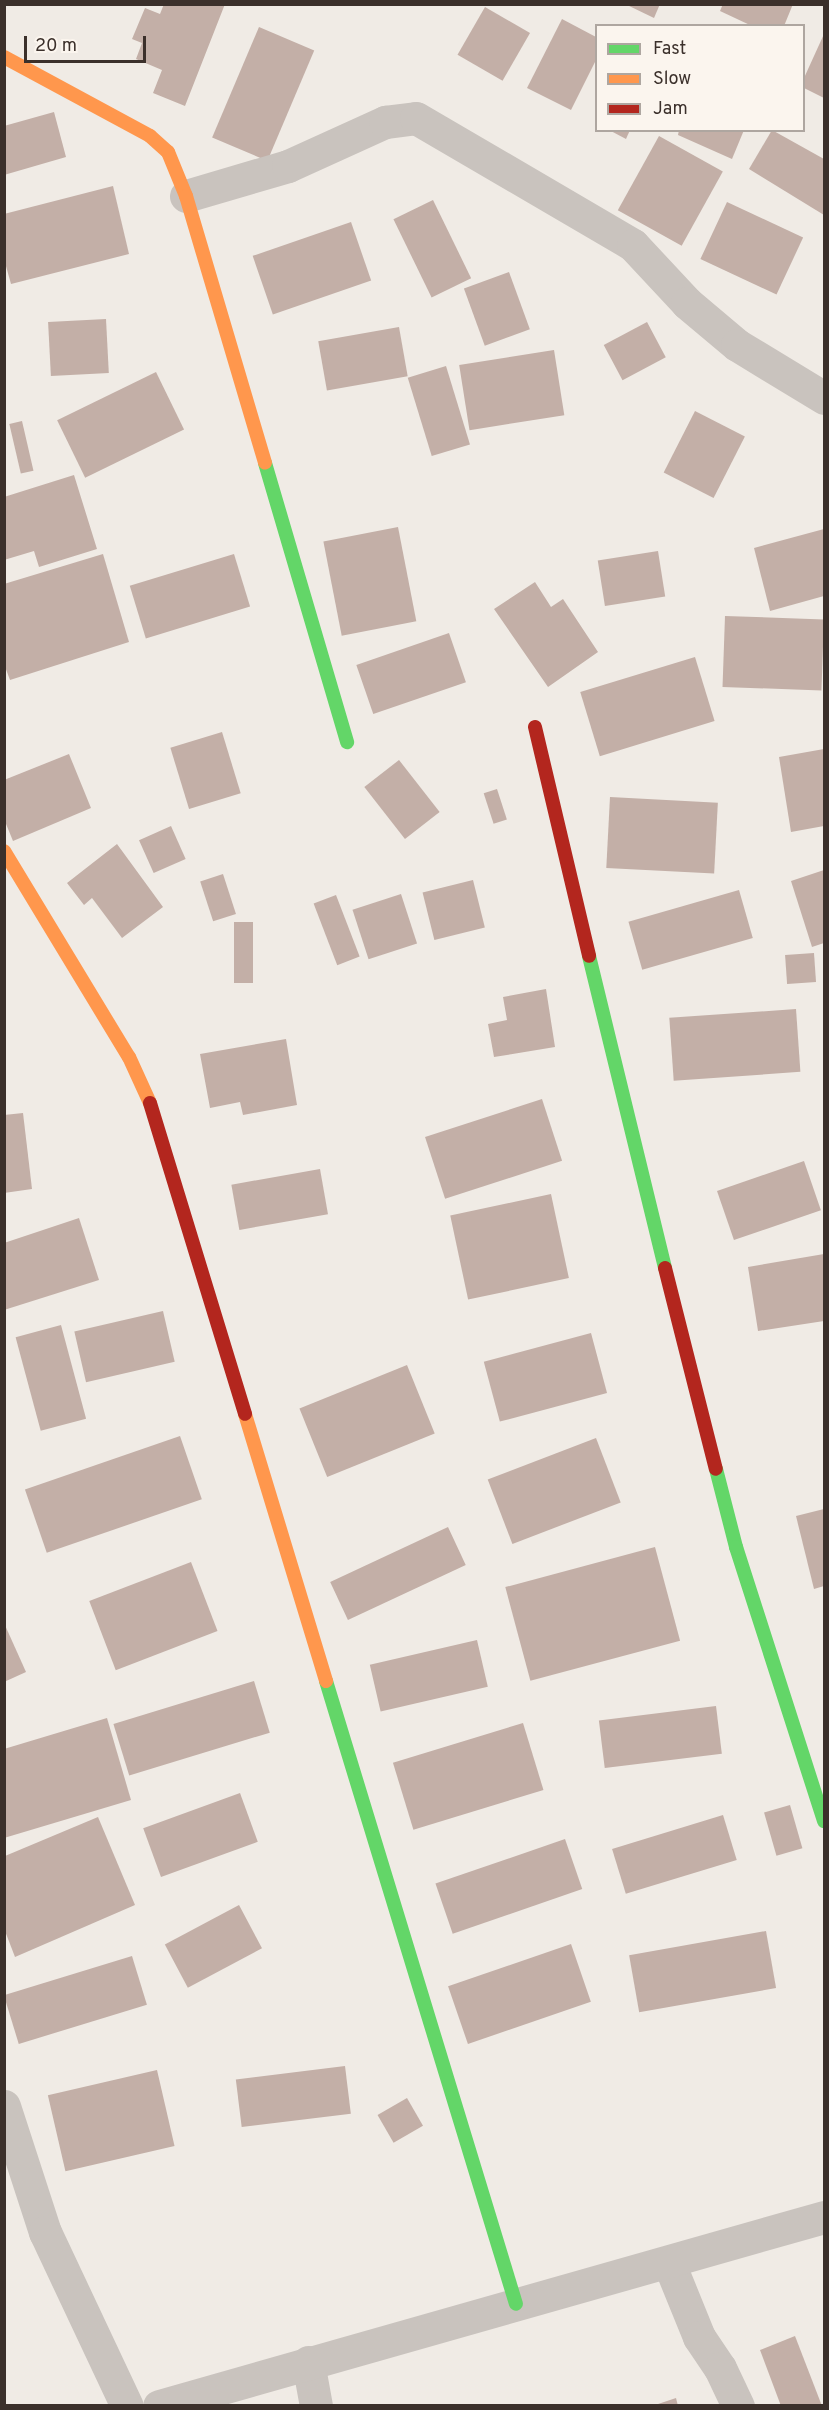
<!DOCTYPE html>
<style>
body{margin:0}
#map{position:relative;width:829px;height:2410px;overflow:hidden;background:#f0ebe5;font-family:Overpass,sans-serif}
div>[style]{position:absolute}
.building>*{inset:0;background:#c3afa7;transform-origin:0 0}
.street>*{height:33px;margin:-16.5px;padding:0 16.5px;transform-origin:16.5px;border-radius:16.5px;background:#c9c3be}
.fast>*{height:14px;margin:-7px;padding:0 7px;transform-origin:7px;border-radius:7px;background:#63d668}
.slow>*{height:14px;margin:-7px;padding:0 7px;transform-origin:7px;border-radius:7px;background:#ff974d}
.jam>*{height:14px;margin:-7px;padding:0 7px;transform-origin:7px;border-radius:7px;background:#b3261e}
span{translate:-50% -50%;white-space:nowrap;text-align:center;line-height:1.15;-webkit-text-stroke:5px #fbf5ee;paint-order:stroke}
.frame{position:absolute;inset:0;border:6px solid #3b302b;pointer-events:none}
.legend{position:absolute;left:595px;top:24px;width:210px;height:108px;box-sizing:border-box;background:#fbf5ee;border:2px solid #aea6a0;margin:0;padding:8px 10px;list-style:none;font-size:18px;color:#3b302b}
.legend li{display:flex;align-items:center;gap:12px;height:30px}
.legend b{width:30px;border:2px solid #aea6a0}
.scale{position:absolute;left:24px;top:36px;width:122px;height:27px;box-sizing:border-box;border:3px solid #3b302b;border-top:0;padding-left:8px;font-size:18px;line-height:21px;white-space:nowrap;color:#3b302b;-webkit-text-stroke:4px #fbf5ee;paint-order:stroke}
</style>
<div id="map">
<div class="building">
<i style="clip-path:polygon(164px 4px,225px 4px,185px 106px,153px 93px,162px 70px,136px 59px,142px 43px,132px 39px,145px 8px,160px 14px)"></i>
<i style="clip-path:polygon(625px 4px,660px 4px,654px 18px)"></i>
<i style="clip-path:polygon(723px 4px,793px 4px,784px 26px,752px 26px,720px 11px)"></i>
<i style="left:485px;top:7px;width:52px;height:55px;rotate:30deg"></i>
<i style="clip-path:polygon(562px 19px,596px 37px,596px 60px,571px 110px,527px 88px)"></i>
<i style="left:259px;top:27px;width:60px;height:120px;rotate:23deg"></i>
<i style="clip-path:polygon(824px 34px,824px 98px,804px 88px,804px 78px)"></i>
<i style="clip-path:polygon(54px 112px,66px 157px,4px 175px,4px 126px)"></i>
<i style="clip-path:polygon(609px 130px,630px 130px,626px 139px)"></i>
<i style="clip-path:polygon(679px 130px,744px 130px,732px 159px,678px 135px)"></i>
<i style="clip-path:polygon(772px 130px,824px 159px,824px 215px,749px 169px)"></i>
<i style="left:659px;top:136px;width:73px;height:85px;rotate:29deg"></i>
<i style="clip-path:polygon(113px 186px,129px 254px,11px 284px,4px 259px,4px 214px)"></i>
<i style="left:433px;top:200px;width:87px;height:44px;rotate:64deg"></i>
<i style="left:727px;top:202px;width:84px;height:63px;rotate:25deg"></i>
<i style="left:351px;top:222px;width:62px;height:104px;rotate:71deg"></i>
<i style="left:509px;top:272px;width:61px;height:48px;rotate:70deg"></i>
<i style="left:106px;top:319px;width:54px;height:58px;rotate:87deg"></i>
<i style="left:647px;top:322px;width:40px;height:49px;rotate:62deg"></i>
<i style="left:399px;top:327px;width:50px;height:82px;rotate:80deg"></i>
<i style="left:554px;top:350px;width:66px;height:96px;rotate:81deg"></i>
<i style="left:446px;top:366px;width:82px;height:40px;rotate:73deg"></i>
<i style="left:156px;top:372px;width:64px;height:110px;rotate:64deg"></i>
<i style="left:695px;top:411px;width:56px;height:69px;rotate:27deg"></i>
<i style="left:22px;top:421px;width:51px;height:13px;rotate:77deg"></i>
<i style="clip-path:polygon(74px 475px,97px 549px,39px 567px,34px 551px,4px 560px,4px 497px)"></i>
<i style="left:398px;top:527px;width:96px;height:76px;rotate:79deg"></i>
<i style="clip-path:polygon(824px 529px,824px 596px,770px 611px,754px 548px)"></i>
<i style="left:658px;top:551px;width:46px;height:61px;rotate:81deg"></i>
<i style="clip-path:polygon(103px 554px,129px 642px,10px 680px,4px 664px,4px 584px)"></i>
<i style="left:234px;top:554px;width:55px;height:109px;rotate:73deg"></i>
<i style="clip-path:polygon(535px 582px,551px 607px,563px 599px,598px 652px,548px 687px,494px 609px)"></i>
<i style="left:725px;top:616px;width:99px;height:71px;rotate:2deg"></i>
<i style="left:449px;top:633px;width:52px;height:98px;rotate:71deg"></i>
<i style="left:695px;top:657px;width:67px;height:120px;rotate:73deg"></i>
<i style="left:222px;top:732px;width:64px;height:54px;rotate:73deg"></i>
<i style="clip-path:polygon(824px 749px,824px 826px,791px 832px,779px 757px)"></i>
<i style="clip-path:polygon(69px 754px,91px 808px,13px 841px,4px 819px,4px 780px)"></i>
<i style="left:399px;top:760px;width:66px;height:44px;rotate:52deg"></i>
<i style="left:497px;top:789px;width:32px;height:14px;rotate:72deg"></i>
<i style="left:610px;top:797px;width:108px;height:71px;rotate:3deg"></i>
<i style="left:171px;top:826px;width:36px;height:35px;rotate:66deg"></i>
<i style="clip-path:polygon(117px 844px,163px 907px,122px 938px,92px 898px,84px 905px,67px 883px)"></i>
<i style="clip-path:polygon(824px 870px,824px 943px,812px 947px,791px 881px)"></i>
<i style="left:223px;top:874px;width:42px;height:24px;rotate:72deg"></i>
<i style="left:473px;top:880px;width:49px;height:52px;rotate:76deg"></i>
<i style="left:739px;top:890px;width:50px;height:115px;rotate:74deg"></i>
<i style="left:401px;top:894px;width:52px;height:51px;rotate:72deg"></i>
<i style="left:336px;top:895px;width:66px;height:24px;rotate:69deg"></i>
<i style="left:234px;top:922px;width:19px;height:61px"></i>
<i style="left:814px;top:953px;width:29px;height:29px;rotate:86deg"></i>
<i style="clip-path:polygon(546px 989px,555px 1047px,494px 1057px,488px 1024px,507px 1020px,503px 997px)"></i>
<i style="left:796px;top:1009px;width:63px;height:127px;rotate:86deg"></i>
<i style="clip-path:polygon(286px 1039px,297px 1105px,243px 1115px,240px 1102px,210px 1108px,200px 1054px)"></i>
<i style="left:542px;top:1099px;width:65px;height:123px;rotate:72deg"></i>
<i style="clip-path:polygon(23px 1113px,32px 1189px,4px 1193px,4px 1115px)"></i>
<i style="left:804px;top:1161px;width:52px;height:92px;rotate:71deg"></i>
<i style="left:320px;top:1169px;width:46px;height:90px;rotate:80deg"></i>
<i style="left:551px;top:1194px;width:86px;height:103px;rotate:78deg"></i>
<i style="clip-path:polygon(79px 1218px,99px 1280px,4px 1310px,4px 1243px)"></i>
<i style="clip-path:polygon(824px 1254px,824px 1321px,758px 1331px,748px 1267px)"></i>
<i style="left:163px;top:1311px;width:52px;height:91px;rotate:77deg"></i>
<i style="left:61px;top:1325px;width:97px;height:47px;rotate:75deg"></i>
<i style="left:591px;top:1333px;width:62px;height:111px;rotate:75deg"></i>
<i style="left:407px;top:1365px;width:74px;height:116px;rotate:68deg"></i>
<i style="left:180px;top:1436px;width:67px;height:164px;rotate:71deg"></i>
<i style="left:596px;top:1438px;width:69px;height:116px;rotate:69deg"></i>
<i style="clip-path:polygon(824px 1509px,824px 1586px,814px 1589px,796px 1516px)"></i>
<i style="left:448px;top:1527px;width:42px;height:130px;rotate:65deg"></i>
<i style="left:655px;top:1547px;width:97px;height:155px;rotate:75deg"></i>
<i style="left:191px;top:1562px;width:74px;height:109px;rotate:69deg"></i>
<i style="clip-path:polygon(4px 1623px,26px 1672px,4px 1682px)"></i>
<i style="left:477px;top:1640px;width:48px;height:110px;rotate:77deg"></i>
<i style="left:254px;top:1681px;width:54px;height:147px;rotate:73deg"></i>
<i style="left:716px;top:1706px;width:48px;height:118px;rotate:83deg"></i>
<i style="clip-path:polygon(107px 1718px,131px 1800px,4px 1838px,4px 1749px)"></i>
<i style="left:523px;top:1723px;width:70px;height:136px;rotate:73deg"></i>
<i style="left:240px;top:1793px;width:52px;height:103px;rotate:70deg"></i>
<i style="left:790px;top:1805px;width:45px;height:27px;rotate:74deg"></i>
<i style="left:723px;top:1815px;width:47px;height:116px;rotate:73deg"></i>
<i style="clip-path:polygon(98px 1817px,135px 1905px,15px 1957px,5px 1931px,5px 1856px)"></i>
<i style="left:565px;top:1839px;width:53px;height:137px;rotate:71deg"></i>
<i style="left:239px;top:1905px;width:49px;height:84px;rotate:62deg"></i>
<i style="left:766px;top:1931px;width:58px;height:139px;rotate:80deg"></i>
<i style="left:571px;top:1944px;width:61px;height:130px;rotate:71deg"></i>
<i style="left:132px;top:1956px;width:51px;height:134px;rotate:73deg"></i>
<i style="left:345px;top:2066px;width:48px;height:110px;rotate:83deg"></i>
<i style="left:157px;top:2070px;width:78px;height:112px;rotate:77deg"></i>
<i style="left:407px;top:2098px;width:32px;height:34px;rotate:60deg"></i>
<i style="clip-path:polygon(795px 2336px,822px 2406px,781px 2406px,760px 2350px)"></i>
<i style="clip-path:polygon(676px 2398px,678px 2406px,655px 2406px,655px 2405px)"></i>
</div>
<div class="street">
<i style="left:186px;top:196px;width:106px;rotate:-16.4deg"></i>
<i style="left:288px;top:166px;width:107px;rotate:-24.4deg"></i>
<i style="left:385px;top:122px;width:31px;rotate:-7deg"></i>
<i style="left:416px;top:118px;width:251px;rotate:30.3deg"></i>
<i style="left:633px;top:245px;width:79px;rotate:47deg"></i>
<i style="left:687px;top:303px;width:65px;rotate:40deg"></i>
<i style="left:737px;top:345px;width:102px;rotate:31.3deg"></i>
<i style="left:4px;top:2106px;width:133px;rotate:72deg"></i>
<i style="left:45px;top:2232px;width:192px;rotate:64.8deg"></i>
<i style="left:669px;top:2263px;width:80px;rotate:67.9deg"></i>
<i style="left:699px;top:2337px;width:37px;rotate:56deg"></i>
<i style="left:720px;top:2368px;width:42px;rotate:64.7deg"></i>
<i style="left:308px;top:2362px;width:45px;rotate:79.7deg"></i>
<i style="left:159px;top:2406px;width:691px;rotate:-15.87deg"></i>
</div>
<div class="fast">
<i style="left:265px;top:463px;width:291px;rotate:73.6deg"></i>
<i style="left:589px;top:956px;width:321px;rotate:76.3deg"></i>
<i style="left:716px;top:1469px;width:81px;rotate:75.6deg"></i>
<i style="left:736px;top:1547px;width:288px;rotate:72.2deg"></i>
<i style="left:326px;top:1681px;width:651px;rotate:73.04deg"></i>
</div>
<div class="slow">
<i style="left:4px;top:57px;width:166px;rotate:28.4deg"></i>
<i style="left:150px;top:136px;width:24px;rotate:42deg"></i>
<i style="left:168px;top:152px;width:48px;rotate:67.8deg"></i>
<i style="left:186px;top:196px;width:278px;rotate:73.5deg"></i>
<i style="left:4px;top:851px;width:241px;rotate:58.8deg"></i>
<i style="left:129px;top:1057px;width:51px;rotate:65.5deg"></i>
<i style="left:245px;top:1414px;width:279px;rotate:73.1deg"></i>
</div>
<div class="jam">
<i style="left:535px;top:727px;width:235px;rotate:76.7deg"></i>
<i style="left:150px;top:1103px;width:325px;rotate:73deg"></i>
<i style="left:665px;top:1268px;width:207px;rotate:75.8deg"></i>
</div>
<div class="frame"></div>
<ul class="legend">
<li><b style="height:8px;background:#63d668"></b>Fast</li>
<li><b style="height:8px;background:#ff974d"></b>Slow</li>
<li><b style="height:8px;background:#b3261e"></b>Jam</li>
</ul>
<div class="scale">20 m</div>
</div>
